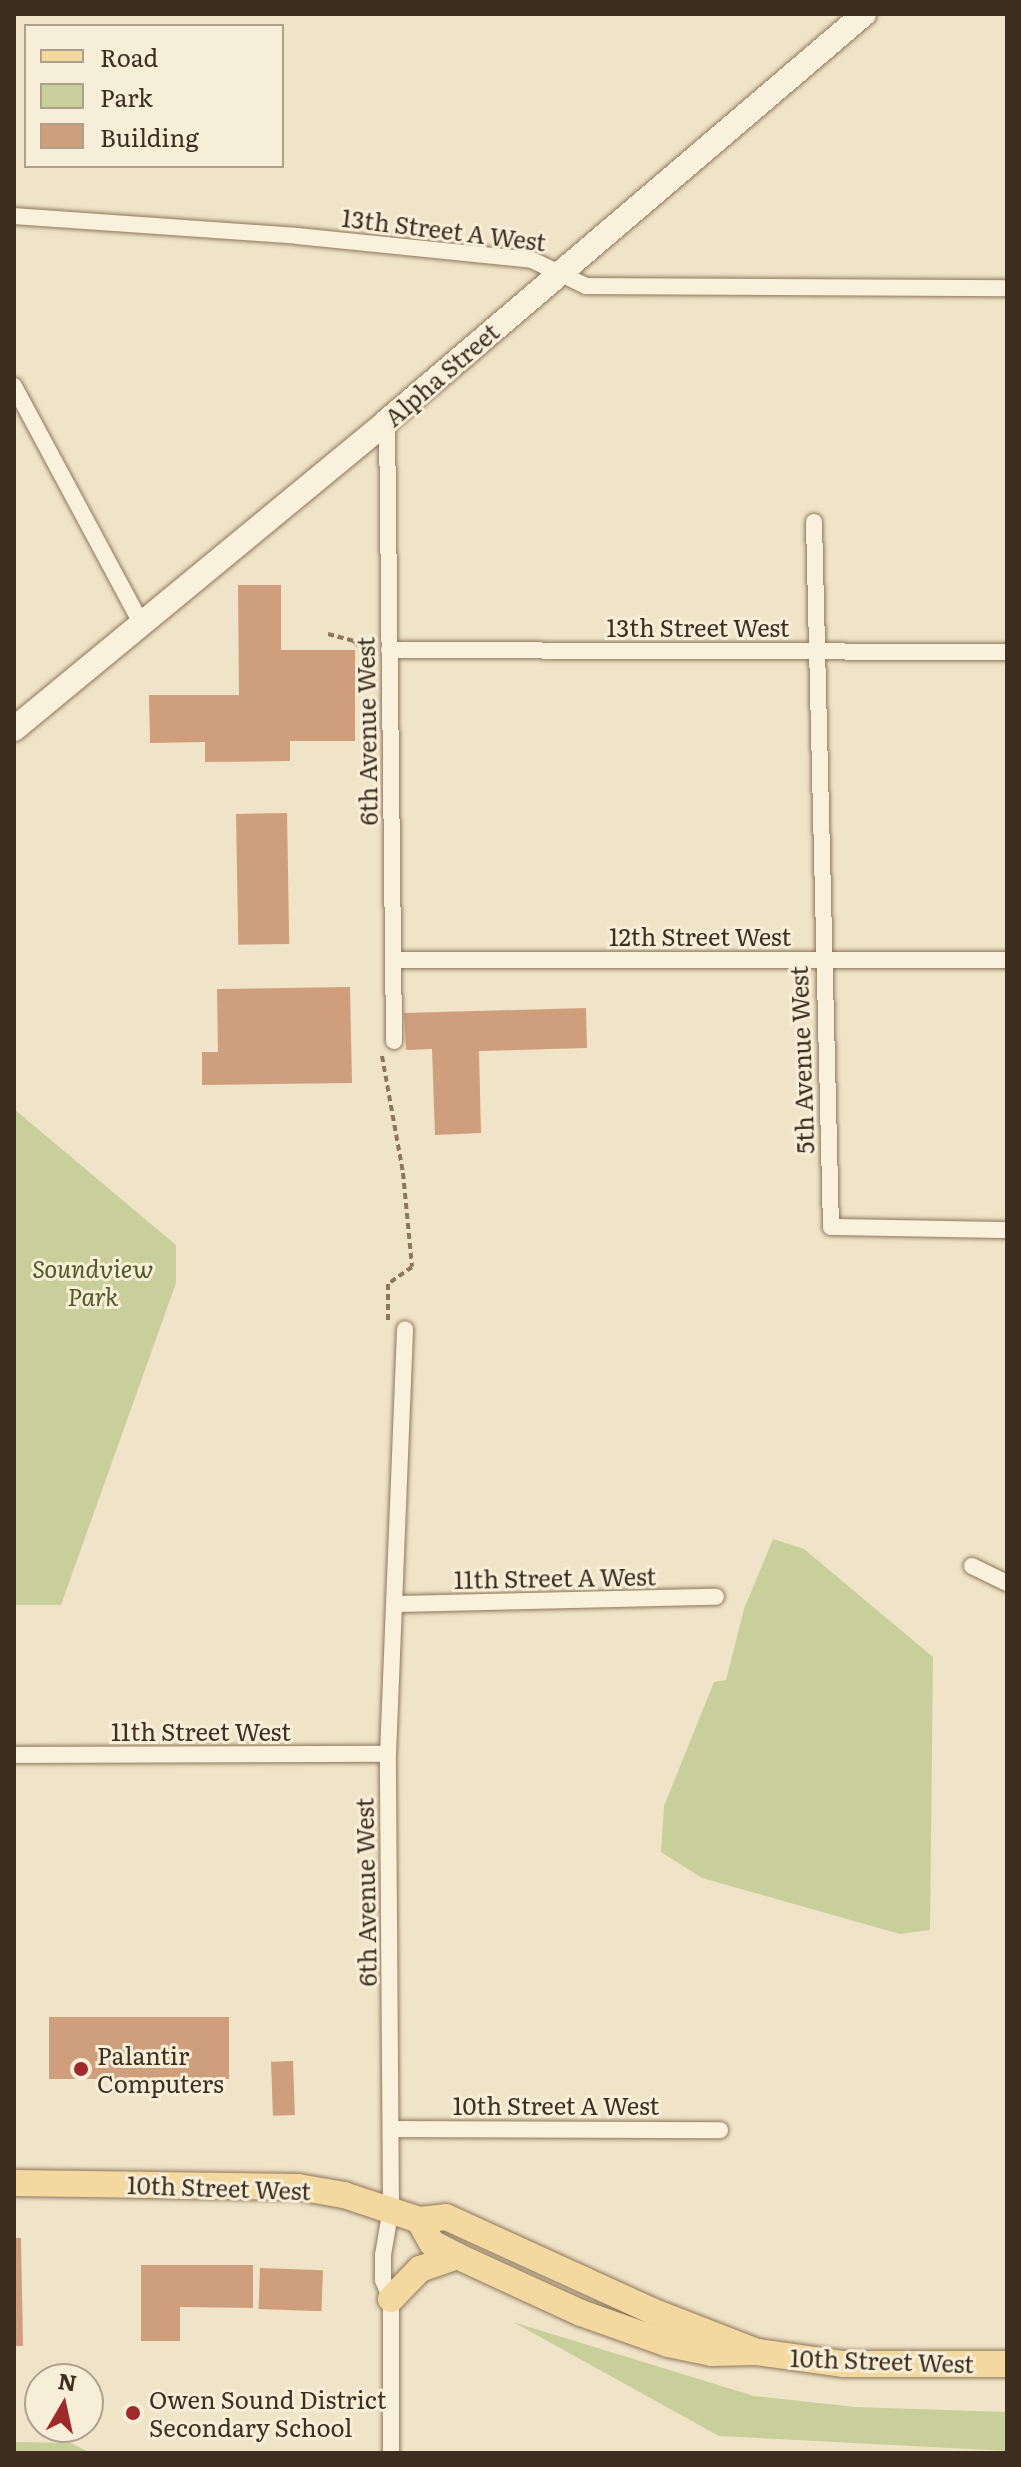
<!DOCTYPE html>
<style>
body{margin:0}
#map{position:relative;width:1021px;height:2467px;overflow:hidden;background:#f0e4c8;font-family:Literata,serif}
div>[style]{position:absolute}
.green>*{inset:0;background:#c9cf9b}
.building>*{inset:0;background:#cf9f7d;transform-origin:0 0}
.path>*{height:4px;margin-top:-2px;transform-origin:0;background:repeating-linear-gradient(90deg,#8d765c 0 6px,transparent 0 10px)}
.roads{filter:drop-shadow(0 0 2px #8d765c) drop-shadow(0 0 2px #8d765c)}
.street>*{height:16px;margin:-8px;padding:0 8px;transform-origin:8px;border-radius:8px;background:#faf1dc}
.secondary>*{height:24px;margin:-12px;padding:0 12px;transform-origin:12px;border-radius:12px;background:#faf1dc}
.primary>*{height:26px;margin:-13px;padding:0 13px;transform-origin:13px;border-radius:13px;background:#f3d9a0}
.dots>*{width:22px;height:22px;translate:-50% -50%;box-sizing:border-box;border:4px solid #f7eed8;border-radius:50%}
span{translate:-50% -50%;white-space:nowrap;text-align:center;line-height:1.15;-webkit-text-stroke:6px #f7eed8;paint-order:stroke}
.street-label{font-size:24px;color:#3d2e20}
.park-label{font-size:24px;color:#4d5a26;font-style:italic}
.poi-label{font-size:24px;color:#3d2e20}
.left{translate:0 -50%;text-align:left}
.frame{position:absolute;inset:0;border:16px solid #3d2e20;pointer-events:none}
.legend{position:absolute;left:24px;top:24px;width:260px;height:144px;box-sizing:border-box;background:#f7eed8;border:2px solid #ada18e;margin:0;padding:10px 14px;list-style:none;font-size:24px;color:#3d2e20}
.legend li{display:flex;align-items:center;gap:16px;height:40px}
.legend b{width:40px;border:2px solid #ada18e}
.north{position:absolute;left:24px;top:2363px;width:80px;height:80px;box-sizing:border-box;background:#f7eed8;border:2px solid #ada18e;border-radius:50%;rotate:9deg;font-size:22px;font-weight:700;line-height:32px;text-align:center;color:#3d2e20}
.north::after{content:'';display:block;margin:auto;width:28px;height:36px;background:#9e2a2b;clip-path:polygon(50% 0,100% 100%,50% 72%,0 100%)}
</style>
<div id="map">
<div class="green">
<i style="clip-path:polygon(14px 1109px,176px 1245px,176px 1283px,61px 1605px,14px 1605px)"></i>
<i style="clip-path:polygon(773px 1539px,804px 1549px,933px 1657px,930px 1930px,900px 1934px,702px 1878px,661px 1852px,664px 1806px,714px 1682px,726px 1680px,744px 1609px)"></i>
<i style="clip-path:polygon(513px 2322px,754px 2396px,855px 2407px,1007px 2412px,1007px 2451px,719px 2436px)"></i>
<i style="clip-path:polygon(14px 2442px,71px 2443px,91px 2453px,14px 2453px)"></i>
</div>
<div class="building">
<i style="clip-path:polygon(238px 585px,281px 585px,281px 650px,355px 650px,355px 741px,290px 741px,290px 761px,205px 762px,205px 742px,150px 743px,149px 695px,239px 695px)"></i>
<i style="left:287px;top:813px;width:131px;height:51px;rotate:89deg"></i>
<i style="clip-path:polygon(350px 987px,352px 1083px,202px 1085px,202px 1052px,218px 1052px,217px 989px)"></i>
<i style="clip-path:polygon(586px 1008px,587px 1048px,479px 1051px,481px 1133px,435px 1135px,432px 1049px,406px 1050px,404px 1013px)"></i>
<i style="left:49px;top:2017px;width:180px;height:62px"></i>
<i style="left:293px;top:2061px;width:54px;height:22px;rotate:88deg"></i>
<i style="clip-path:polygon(14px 2238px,21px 2238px,23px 2346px,14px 2346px)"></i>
<i style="clip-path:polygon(141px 2265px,253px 2265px,253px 2308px,180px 2307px,180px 2341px,141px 2341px)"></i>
<i style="left:260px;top:2268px;width:63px;height:41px;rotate:2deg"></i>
</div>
<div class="path">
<i style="left:328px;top:634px;width:27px;rotate:15deg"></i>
<i style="left:354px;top:641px;width:28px;rotate:52deg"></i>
<i style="left:382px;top:1056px;width:119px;rotate:79.8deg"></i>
<i style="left:403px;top:1173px;width:94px;rotate:84.5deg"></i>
<i style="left:412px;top:1267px;width:29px;rotate:145deg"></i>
<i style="left:388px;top:1284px;width:37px;rotate:90deg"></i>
</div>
<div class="roads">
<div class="street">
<i style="left:14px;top:216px;width:284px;rotate:4deg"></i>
<i style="left:297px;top:236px;width:236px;rotate:5.8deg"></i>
<i style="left:532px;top:260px;width:60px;rotate:25.7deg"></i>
<i style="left:586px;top:286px;width:421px;rotate:0.3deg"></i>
<i style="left:14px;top:386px;width:267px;rotate:61.8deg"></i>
<i style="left:387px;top:421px;width:620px;rotate:89.35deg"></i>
<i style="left:814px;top:522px;width:705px;rotate:88.62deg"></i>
<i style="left:831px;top:1227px;width:176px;rotate:1deg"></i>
<i style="left:389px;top:650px;width:618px;rotate:0.19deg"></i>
<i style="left:393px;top:960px;width:614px"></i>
<i style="left:972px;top:1566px;width:39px;rotate:26deg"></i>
<i style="left:396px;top:1604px;width:320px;rotate:-1.3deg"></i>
<i style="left:14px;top:1755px;width:374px;rotate:-0.2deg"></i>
<i style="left:391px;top:2129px;width:329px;rotate:0.2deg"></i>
<i style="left:391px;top:2453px;width:154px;rotate:-90deg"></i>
<i style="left:391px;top:2299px;width:21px;rotate:-113deg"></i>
<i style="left:383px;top:2280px;width:25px;rotate:-90deg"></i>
<i style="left:383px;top:2255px;width:48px;rotate:-80.3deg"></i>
<i style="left:391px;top:2208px;width:454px;rotate:-90.4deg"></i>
<i style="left:388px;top:1754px;width:425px;rotate:-87.7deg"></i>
</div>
<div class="secondary">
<i style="left:14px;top:729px;width:484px;rotate:-39.5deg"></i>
<i style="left:387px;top:421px;width:627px;rotate:-40.47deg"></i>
</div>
<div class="primary">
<i style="left:14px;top:2183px;width:284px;rotate:0.8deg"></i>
<i style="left:298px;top:2187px;width:47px;rotate:9.9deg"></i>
<i style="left:344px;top:2195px;width:79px;rotate:18.4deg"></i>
<i style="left:419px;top:2220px;width:27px;rotate:-6deg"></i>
<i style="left:446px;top:2217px;width:226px;rotate:24.5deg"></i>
<i style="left:652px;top:2311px;width:113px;rotate:21.3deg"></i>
<i style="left:419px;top:2220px;width:26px;rotate:61deg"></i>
<i style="left:432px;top:2243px;width:28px;rotate:27deg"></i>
<i style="left:457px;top:2256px;width:136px;rotate:24.7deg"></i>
<i style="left:581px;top:2313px;width:92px;rotate:19.6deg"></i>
<i style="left:668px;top:2344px;width:45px;rotate:11.6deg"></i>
<i style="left:712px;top:2353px;width:45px;rotate:-1.3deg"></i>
<i style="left:757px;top:2352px;width:88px;rotate:7.9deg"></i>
<i style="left:844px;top:2364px;width:163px"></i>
<i style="left:391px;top:2299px;width:42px;rotate:-46deg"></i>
<i style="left:420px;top:2269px;width:39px;rotate:-19deg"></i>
</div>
</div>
<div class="dots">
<i style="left:81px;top:2069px;background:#9e2a2b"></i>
<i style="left:133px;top:2413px;background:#9e2a2b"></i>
</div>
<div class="street-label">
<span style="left:444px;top:229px;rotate:7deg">13th Street A West</span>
<span style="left:441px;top:374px;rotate:-41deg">Alpha Street</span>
<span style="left:698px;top:627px">13th Street West</span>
<span style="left:366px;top:731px;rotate:-91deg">6th Avenue West</span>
<span style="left:700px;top:936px">12th Street West</span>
<span style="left:801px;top:1060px;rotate:-92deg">5th Avenue West</span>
<span style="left:555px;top:1577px;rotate:-1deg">11th Street A West</span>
<span style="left:201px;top:1731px">11th Street West</span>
<span style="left:365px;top:1892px;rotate:-91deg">6th Avenue West</span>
<span style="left:556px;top:2105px">10th Street A West</span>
<span style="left:219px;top:2187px;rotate:2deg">10th Street West</span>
<span style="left:882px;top:2360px;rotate:2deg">10th Street West</span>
</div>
<div class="park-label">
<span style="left:93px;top:1282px">Soundview<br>Park</span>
</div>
<div class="poi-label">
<span class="left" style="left:97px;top:2069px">Palantir<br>Computers</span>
<span class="left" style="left:149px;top:2413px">Owen Sound District<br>Secondary School</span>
</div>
<div class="frame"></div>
<ul class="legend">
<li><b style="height:10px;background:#f3d9a0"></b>Road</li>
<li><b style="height:22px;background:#c9cf9b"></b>Park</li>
<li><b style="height:22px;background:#cf9f7d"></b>Building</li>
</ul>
<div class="north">N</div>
</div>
